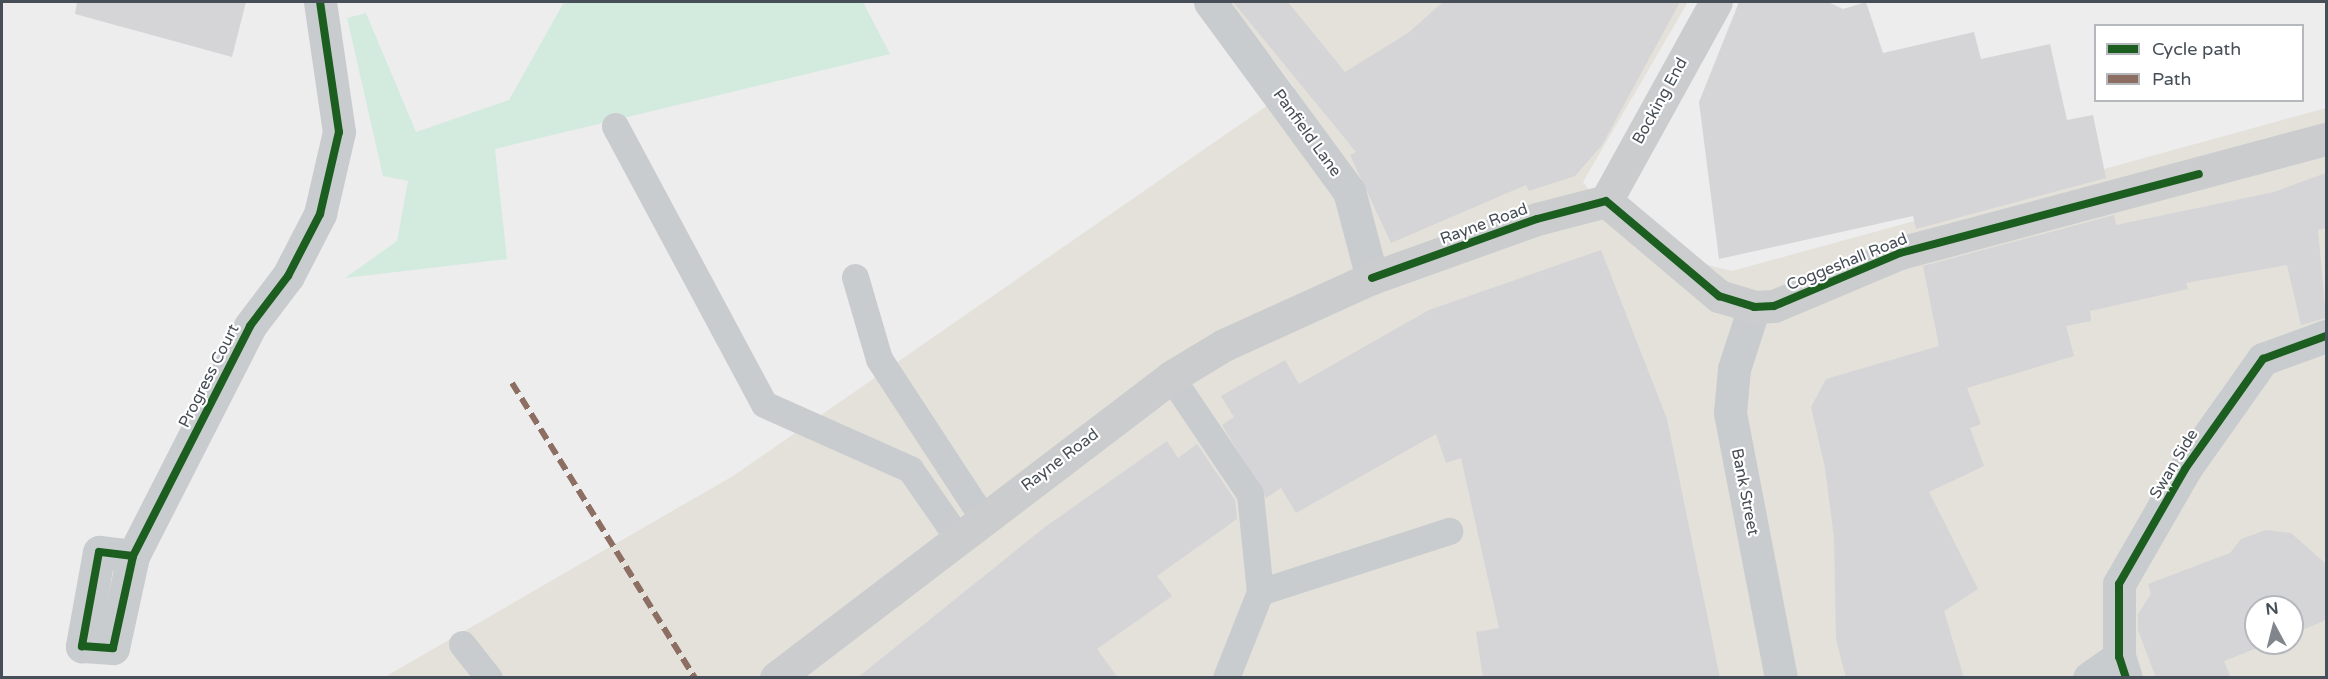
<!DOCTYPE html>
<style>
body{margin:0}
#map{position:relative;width:2328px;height:679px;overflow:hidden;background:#eeeded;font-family:"Varela Round",sans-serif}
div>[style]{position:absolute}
.commercial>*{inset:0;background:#e3e1da}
.green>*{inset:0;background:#d3ebde}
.building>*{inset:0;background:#d5d5d7}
.lane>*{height:27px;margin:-13.5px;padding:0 13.5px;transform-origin:13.5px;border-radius:13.5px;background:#c9ccce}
.street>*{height:33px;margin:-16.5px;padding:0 16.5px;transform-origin:16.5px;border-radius:16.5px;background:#c9ccce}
.secondary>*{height:33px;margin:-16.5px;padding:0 16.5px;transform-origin:16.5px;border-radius:16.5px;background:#caccce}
.quiet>*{height:6px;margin-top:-3px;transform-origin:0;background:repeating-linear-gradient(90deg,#8d6e63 0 12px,transparent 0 18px)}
.cycleway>*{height:8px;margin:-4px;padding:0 4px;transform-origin:4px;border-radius:4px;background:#1b5e20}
span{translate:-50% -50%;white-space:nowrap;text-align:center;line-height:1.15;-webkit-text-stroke:4.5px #fff;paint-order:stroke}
.street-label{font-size:16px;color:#464e57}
.frame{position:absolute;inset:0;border:3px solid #464e57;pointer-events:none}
.legend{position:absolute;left:2094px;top:24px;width:210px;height:78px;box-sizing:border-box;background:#fff;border:2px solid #b5b8bc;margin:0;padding:8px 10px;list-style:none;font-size:18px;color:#464e57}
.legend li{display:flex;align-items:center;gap:12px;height:30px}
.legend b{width:30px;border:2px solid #b5b8bc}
.north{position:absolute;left:2244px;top:595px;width:60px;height:60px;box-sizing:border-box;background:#fff;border:2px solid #b5b8bc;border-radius:50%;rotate:353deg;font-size:16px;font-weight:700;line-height:24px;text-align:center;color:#464e57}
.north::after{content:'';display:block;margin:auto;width:21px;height:27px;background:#81868c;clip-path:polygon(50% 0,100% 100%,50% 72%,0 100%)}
</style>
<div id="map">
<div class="commercial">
<i style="clip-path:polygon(evenodd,1229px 2px,1688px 2px,1583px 182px,1635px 247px,1732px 271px,2326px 108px,2326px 677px,383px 678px,733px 476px,1294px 87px,1229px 2px,2256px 607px,2292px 607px,2292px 643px,2256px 643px,2256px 607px)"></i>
</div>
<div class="green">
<i style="clip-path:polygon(564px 2px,863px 2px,890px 54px,495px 149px,507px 259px,345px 278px,397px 241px,408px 181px,383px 176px,347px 18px,366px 13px,416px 132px,509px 100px)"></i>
</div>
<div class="building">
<i style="clip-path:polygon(77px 2px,246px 2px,232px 57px,75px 14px)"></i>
<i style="clip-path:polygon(1233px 2px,1288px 2px,1345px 72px,1408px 33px,1443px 2px,1680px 2px,1602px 145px,1575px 176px,1529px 191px,1526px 185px,1391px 243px,1350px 155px,1356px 152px)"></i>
<i style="clip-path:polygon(1739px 2px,1828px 2px,1843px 9px,1866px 2px,1883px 53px,1974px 32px,1981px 59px,2050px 44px,2067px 120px,2093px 115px,2106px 178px,1916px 229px,1913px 216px,1719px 259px,1699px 102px)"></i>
<i style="clip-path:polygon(2326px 173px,2326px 228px,2318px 230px,2326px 318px,2301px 325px,2287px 265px,2186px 283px,2188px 289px,2090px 311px,2091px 321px,2066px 326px,2074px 356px,1967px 388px,1981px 424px,1970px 428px,1984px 466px,1929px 492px,1978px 589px,1944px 611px,1964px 678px,1846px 678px,1836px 639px,1834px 538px,1825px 468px,1811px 407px,1826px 379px,1939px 346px,1923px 266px,2114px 215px,2116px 225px,2274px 192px)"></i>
<i style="clip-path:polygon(1601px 250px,1667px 419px,1720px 678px,1483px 678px,1476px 632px,1499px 628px,1461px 458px,1446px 463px,1436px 434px,1296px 513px,1281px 488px,1266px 498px,1222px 425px,1234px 417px,1221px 396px,1285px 360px,1299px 384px,1429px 310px)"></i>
<i style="clip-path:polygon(1167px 441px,1178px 458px,1197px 444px,1235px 500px,1237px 519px,1157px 576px,1172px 596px,1097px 649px,1118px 678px,857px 678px,1045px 527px)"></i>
<i style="clip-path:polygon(2266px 530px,2291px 533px,2326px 564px,2326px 620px,2292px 634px,2292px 607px,2256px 607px,2256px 643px,2270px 643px,2224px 661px,2231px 678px,2156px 678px,2138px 630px,2138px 614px,2151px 594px,2148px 584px,2230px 553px,2241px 539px)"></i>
</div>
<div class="lane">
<i style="left:615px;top:126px;width:315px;rotate:61.8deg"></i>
<i style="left:764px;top:404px;width:160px;rotate:24deg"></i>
<i style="left:910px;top:469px;width:84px;rotate:55.2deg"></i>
<i style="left:855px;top:277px;width:85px;rotate:73.7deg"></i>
<i style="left:879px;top:359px;width:190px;rotate:56.8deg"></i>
<i style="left:1171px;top:377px;width:141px;rotate:56deg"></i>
<i style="left:1250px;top:494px;width:99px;rotate:84.2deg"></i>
<i style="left:1260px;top:592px;width:92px;rotate:111.6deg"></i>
<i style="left:1260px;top:592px;width:199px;rotate:-17.9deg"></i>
<i style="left:462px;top:644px;width:43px;rotate:51.5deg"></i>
</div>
<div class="street">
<i style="left:1210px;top:2px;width:235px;rotate:53.7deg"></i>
<i style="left:1349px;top:191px;width:90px;rotate:75.2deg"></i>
<i style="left:1754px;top:307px;width:65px;rotate:107.9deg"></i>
<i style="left:1734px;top:369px;width:44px;rotate:95.2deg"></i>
<i style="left:1730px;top:413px;width:270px;rotate:79.1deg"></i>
<i style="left:133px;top:556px;width:34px;rotate:-173deg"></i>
<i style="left:99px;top:552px;width:96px;rotate:100.3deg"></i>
<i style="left:82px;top:646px;width:31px;rotate:4deg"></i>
<i style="left:113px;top:648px;width:94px;rotate:-77.7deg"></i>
<i style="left:133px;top:556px;width:258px;rotate:-63deg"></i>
<i style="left:250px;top:326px;width:63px;rotate:-52.8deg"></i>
<i style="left:288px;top:276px;width:70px;rotate:-62.7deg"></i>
<i style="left:320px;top:214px;width:84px;rotate:-77deg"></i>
<i style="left:339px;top:132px;width:131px;rotate:-98.3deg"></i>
<i style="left:2089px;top:678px;width:37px;rotate:-35deg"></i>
<i style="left:2126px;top:678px;width:22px;rotate:-108deg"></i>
<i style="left:2119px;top:657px;width:73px;rotate:-90deg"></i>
<i style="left:2119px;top:584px;width:133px;rotate:-60.1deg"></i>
<i style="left:2185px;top:469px;width:135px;rotate:-54.7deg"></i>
<i style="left:2263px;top:359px;width:67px;rotate:-20.1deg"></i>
</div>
<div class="secondary">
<i style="left:1606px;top:201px;width:148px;rotate:40.1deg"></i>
<i style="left:1719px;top:296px;width:37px;rotate:17deg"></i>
<i style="left:1754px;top:307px;width:20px;rotate:-3deg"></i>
<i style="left:1774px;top:306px;width:137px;rotate:-22.8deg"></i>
<i style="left:1900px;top:253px;width:441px;rotate:-15deg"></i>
<i style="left:1606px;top:201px;width:227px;rotate:-61.1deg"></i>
<i style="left:776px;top:678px;width:497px;rotate:-37.3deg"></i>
<i style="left:1171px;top:377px;width:62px;rotate:-31.1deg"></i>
<i style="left:1224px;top:345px;width:162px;rotate:-24.4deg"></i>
<i style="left:1372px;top:278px;width:175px;rotate:-19.7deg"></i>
<i style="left:1537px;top:219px;width:71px;rotate:-14.6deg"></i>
</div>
<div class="quiet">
<i style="left:512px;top:383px;width:347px;rotate:58.2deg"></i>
</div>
<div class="cycleway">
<i style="left:1372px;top:278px;width:175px;rotate:-19.7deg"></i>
<i style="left:1537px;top:219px;width:71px;rotate:-14.6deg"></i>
<i style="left:1606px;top:201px;width:148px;rotate:40.1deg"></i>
<i style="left:1719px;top:296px;width:37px;rotate:17deg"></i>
<i style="left:1754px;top:307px;width:20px;rotate:-3deg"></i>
<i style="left:1774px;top:306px;width:137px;rotate:-22.8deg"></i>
<i style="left:1900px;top:253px;width:309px;rotate:-14.8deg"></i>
<i style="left:133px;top:556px;width:34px;rotate:-173deg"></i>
<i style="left:99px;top:552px;width:96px;rotate:100.3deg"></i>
<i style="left:82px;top:646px;width:31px;rotate:4deg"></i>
<i style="left:113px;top:648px;width:94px;rotate:-77.7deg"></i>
<i style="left:133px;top:556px;width:258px;rotate:-63deg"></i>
<i style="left:250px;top:326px;width:63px;rotate:-52.8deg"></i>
<i style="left:288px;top:276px;width:70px;rotate:-62.7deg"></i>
<i style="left:320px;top:214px;width:84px;rotate:-77deg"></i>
<i style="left:339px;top:132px;width:131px;rotate:-98.3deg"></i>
<i style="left:2126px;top:678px;width:22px;rotate:-108deg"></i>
<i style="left:2119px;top:657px;width:73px;rotate:-90deg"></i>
<i style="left:2119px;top:584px;width:133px;rotate:-60.1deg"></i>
<i style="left:2185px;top:469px;width:135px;rotate:-54.7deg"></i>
<i style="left:2263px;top:359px;width:67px;rotate:-20.1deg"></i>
</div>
<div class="street-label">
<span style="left:1660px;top:101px;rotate:-61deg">Bocking End</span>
<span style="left:1307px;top:133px;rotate:54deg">Panfield Lane</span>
<span style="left:1484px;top:224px;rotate:-20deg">Rayne Road</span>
<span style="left:1847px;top:262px;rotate:-22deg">Coggeshall Road</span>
<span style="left:209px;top:376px;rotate:-63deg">Progress Court</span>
<span style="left:1060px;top:460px;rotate:-37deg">Rayne Road</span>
<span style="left:2174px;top:464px;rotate:-59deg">Swan Side</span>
<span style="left:1745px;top:492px;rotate:79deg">Bank Street</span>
</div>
<div class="frame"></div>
<ul class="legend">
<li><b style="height:8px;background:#1b5e20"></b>Cycle path</li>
<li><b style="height:8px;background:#8d6e63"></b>Path</li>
</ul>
<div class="north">N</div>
</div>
